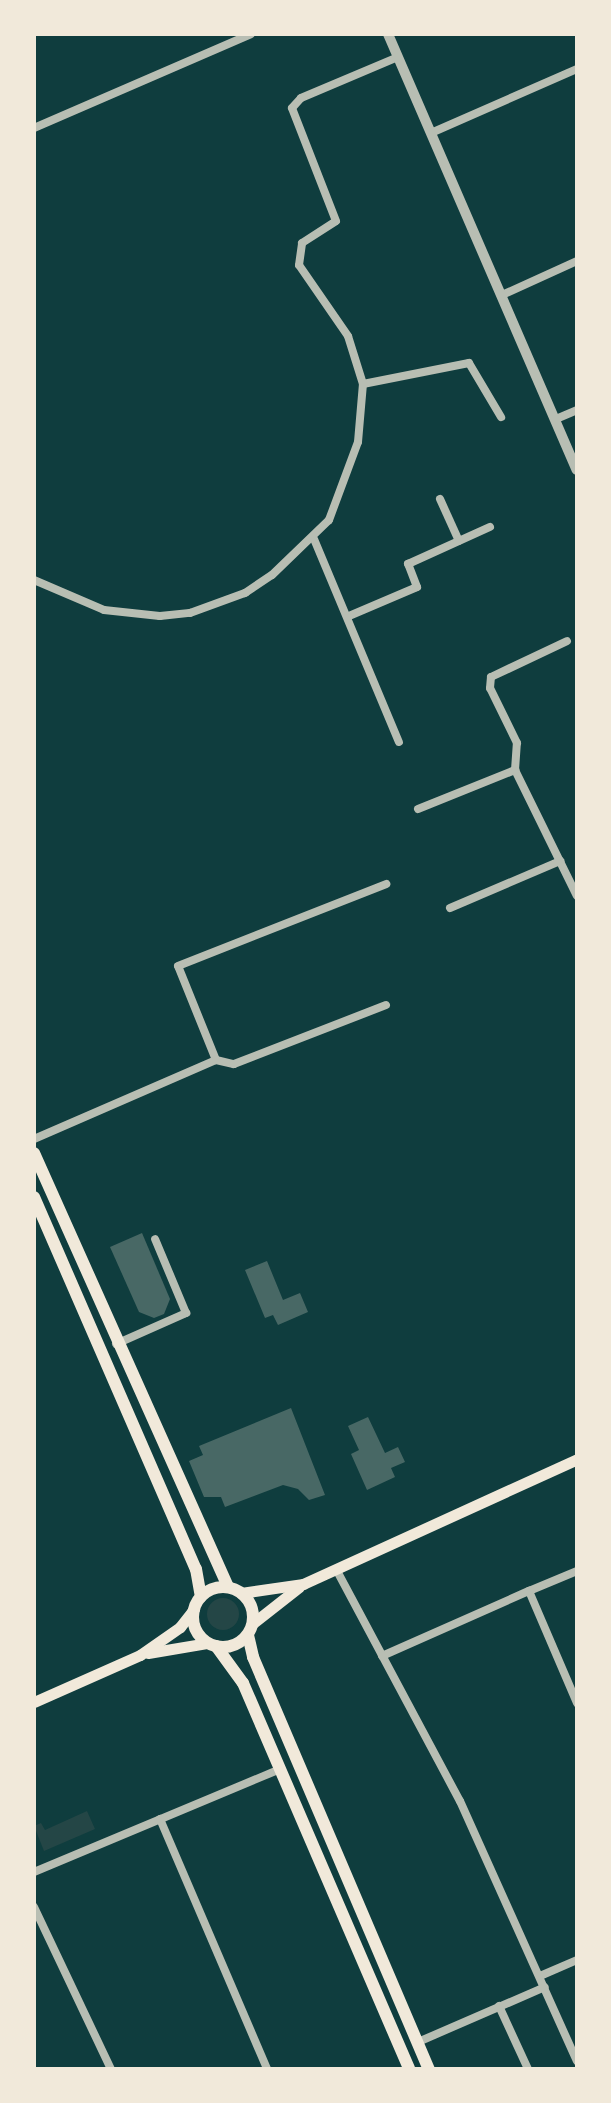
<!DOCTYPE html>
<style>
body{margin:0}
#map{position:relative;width:611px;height:2103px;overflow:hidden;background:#0f3d3e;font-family:Barlow,sans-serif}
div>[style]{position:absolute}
.green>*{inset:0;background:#244646}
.round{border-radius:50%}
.building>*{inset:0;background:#486865}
.minor>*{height:8px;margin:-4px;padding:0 4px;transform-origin:4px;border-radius:4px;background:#b8beb3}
.tertiary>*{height:10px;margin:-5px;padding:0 5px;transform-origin:5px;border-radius:5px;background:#b8beb3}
.secondary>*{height:11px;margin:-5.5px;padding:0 5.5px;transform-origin:5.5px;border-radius:5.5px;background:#f1e9da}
.primary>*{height:12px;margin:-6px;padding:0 6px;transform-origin:6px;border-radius:6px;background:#f1e9da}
.primary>.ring{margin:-6px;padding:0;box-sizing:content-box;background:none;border:12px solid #f1e9da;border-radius:50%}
span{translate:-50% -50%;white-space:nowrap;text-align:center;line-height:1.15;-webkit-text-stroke:8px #f1e9da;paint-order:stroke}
.frame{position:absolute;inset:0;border:36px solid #f1e9da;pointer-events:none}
</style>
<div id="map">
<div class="green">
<i class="round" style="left:207px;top:1598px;width:32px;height:32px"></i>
<i style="clip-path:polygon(87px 1811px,95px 1829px,44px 1851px,34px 1826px,41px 1823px,45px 1830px)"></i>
</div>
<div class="building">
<i style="clip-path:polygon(142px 1233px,170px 1299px,164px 1314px,154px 1318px,139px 1312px,110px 1247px)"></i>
<i style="clip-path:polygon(267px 1261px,283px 1300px,300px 1293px,308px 1312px,278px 1325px,273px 1315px,265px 1318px,245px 1270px)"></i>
<i style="clip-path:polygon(291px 1408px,325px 1495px,309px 1500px,298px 1489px,283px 1485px,225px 1507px,221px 1497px,204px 1497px,189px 1461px,203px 1455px,199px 1446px)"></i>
<i style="clip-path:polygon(368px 1417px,385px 1453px,398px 1447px,405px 1462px,391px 1468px,395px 1477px,367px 1490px,351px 1454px,359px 1450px,348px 1426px)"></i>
</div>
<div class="minor">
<i style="left:34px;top:128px;width:236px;rotate:-23.4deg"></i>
<i style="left:431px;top:133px;width:159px;rotate:-23.7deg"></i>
<i style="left:502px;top:295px;width:82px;rotate:-24.4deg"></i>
<i style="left:363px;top:384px;width:108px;rotate:-11.2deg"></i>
<i style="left:469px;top:363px;width:63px;rotate:59.3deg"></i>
<i style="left:556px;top:419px;width:23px;rotate:-23deg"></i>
<i style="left:440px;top:499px;width:46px;rotate:65.7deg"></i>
<i style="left:314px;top:539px;width:220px;rotate:67.3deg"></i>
<i style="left:34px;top:580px;width:76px;rotate:23.2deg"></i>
<i style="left:104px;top:610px;width:56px;rotate:6.1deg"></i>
<i style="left:160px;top:616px;width:30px;rotate:-6deg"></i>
<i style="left:190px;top:613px;width:59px;rotate:-20deg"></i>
<i style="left:245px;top:593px;width:32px;rotate:-34deg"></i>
<i style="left:272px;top:575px;width:79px;rotate:-44deg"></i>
<i style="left:329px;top:520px;width:83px;rotate:-69.6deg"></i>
<i style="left:358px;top:442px;width:58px;rotate:-85.1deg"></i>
<i style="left:363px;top:384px;width:50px;rotate:-107.4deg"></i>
<i style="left:348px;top:336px;width:86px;rotate:-124.6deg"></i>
<i style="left:299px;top:265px;width:22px;rotate:-82deg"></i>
<i style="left:302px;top:243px;width:40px;rotate:-32.9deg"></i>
<i style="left:336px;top:221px;width:121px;rotate:-111.3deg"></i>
<i style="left:292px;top:108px;width:13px;rotate:-48deg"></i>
<i style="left:301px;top:98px;width:105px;rotate:-22.9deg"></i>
<i style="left:349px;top:616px;width:74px;rotate:-23.1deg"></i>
<i style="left:417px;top:587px;width:25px;rotate:-111deg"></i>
<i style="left:408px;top:564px;width:90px;rotate:-24.3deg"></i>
<i style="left:515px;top:770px;width:140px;rotate:63.8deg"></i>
<i style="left:418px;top:809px;width:105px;rotate:-21.9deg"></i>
<i style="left:515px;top:770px;width:27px;rotate:-86deg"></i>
<i style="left:517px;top:743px;width:61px;rotate:-116.1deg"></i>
<i style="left:490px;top:688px;width:11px;rotate:-85deg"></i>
<i style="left:491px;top:677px;width:84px;rotate:-25.3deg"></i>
<i style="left:450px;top:908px;width:120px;rotate:-23.1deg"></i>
<i style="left:216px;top:1060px;width:101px;rotate:-112deg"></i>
<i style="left:178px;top:966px;width:224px;rotate:-21.5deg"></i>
<i style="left:34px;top:1139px;width:198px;rotate:-23.5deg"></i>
<i style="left:216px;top:1060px;width:18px;rotate:13deg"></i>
<i style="left:234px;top:1064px;width:163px;rotate:-21.2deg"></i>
<i style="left:116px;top:1344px;width:77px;rotate:-23.9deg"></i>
<i style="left:186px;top:1313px;width:80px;rotate:-112.7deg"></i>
<i style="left:336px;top:1569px;width:263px;rotate:61.9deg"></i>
<i style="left:460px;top:1801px;width:285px;rotate:65.8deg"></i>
<i style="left:577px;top:1571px;width:52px;rotate:157.4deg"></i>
<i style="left:529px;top:1591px;width:122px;rotate:66.8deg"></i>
<i style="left:382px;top:1656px;width:161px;rotate:-23.9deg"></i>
<i style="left:160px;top:1819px;width:272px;rotate:66.8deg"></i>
<i style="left:34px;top:1872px;width:267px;rotate:-22.7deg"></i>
<i style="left:34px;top:1907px;width:179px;rotate:64.6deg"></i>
<i style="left:540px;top:1976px;width:40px;rotate:-23.4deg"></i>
<i style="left:499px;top:2006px;width:69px;rotate:65.3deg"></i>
<i style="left:418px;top:2042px;width:138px;rotate:-23.4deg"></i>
</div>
<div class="tertiary">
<i style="left:388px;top:34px;width:475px;rotate:66.6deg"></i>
</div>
<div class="secondary">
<i style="left:241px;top:1593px;width:63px;rotate:-8.3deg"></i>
<i style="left:303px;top:1584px;width:301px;rotate:-24.5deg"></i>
<i style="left:252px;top:1624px;width:60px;rotate:-38.2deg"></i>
<i style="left:148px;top:1653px;width:61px;rotate:-9.5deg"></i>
<i style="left:34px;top:1702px;width:116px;rotate:-23.9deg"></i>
<i style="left:140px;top:1655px;width:49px;rotate:-35deg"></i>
<i style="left:180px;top:1627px;width:23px;rotate:-52deg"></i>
</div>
<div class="primary">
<i style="left:34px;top:1153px;width:475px;rotate:65.9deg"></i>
<i style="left:34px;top:1197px;width:406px;rotate:66.5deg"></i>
<i style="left:196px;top:1569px;width:28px;rotate:80deg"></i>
<i class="ring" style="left:193px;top:1587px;width:48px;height:48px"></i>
<i style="left:248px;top:1635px;width:23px;rotate:77deg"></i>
<i style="left:253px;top:1657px;width:448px;rotate:66.9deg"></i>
<i style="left:216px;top:1646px;width:46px;rotate:53.9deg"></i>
<i style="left:243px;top:1683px;width:420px;rotate:66.7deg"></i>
</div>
<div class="frame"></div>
</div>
